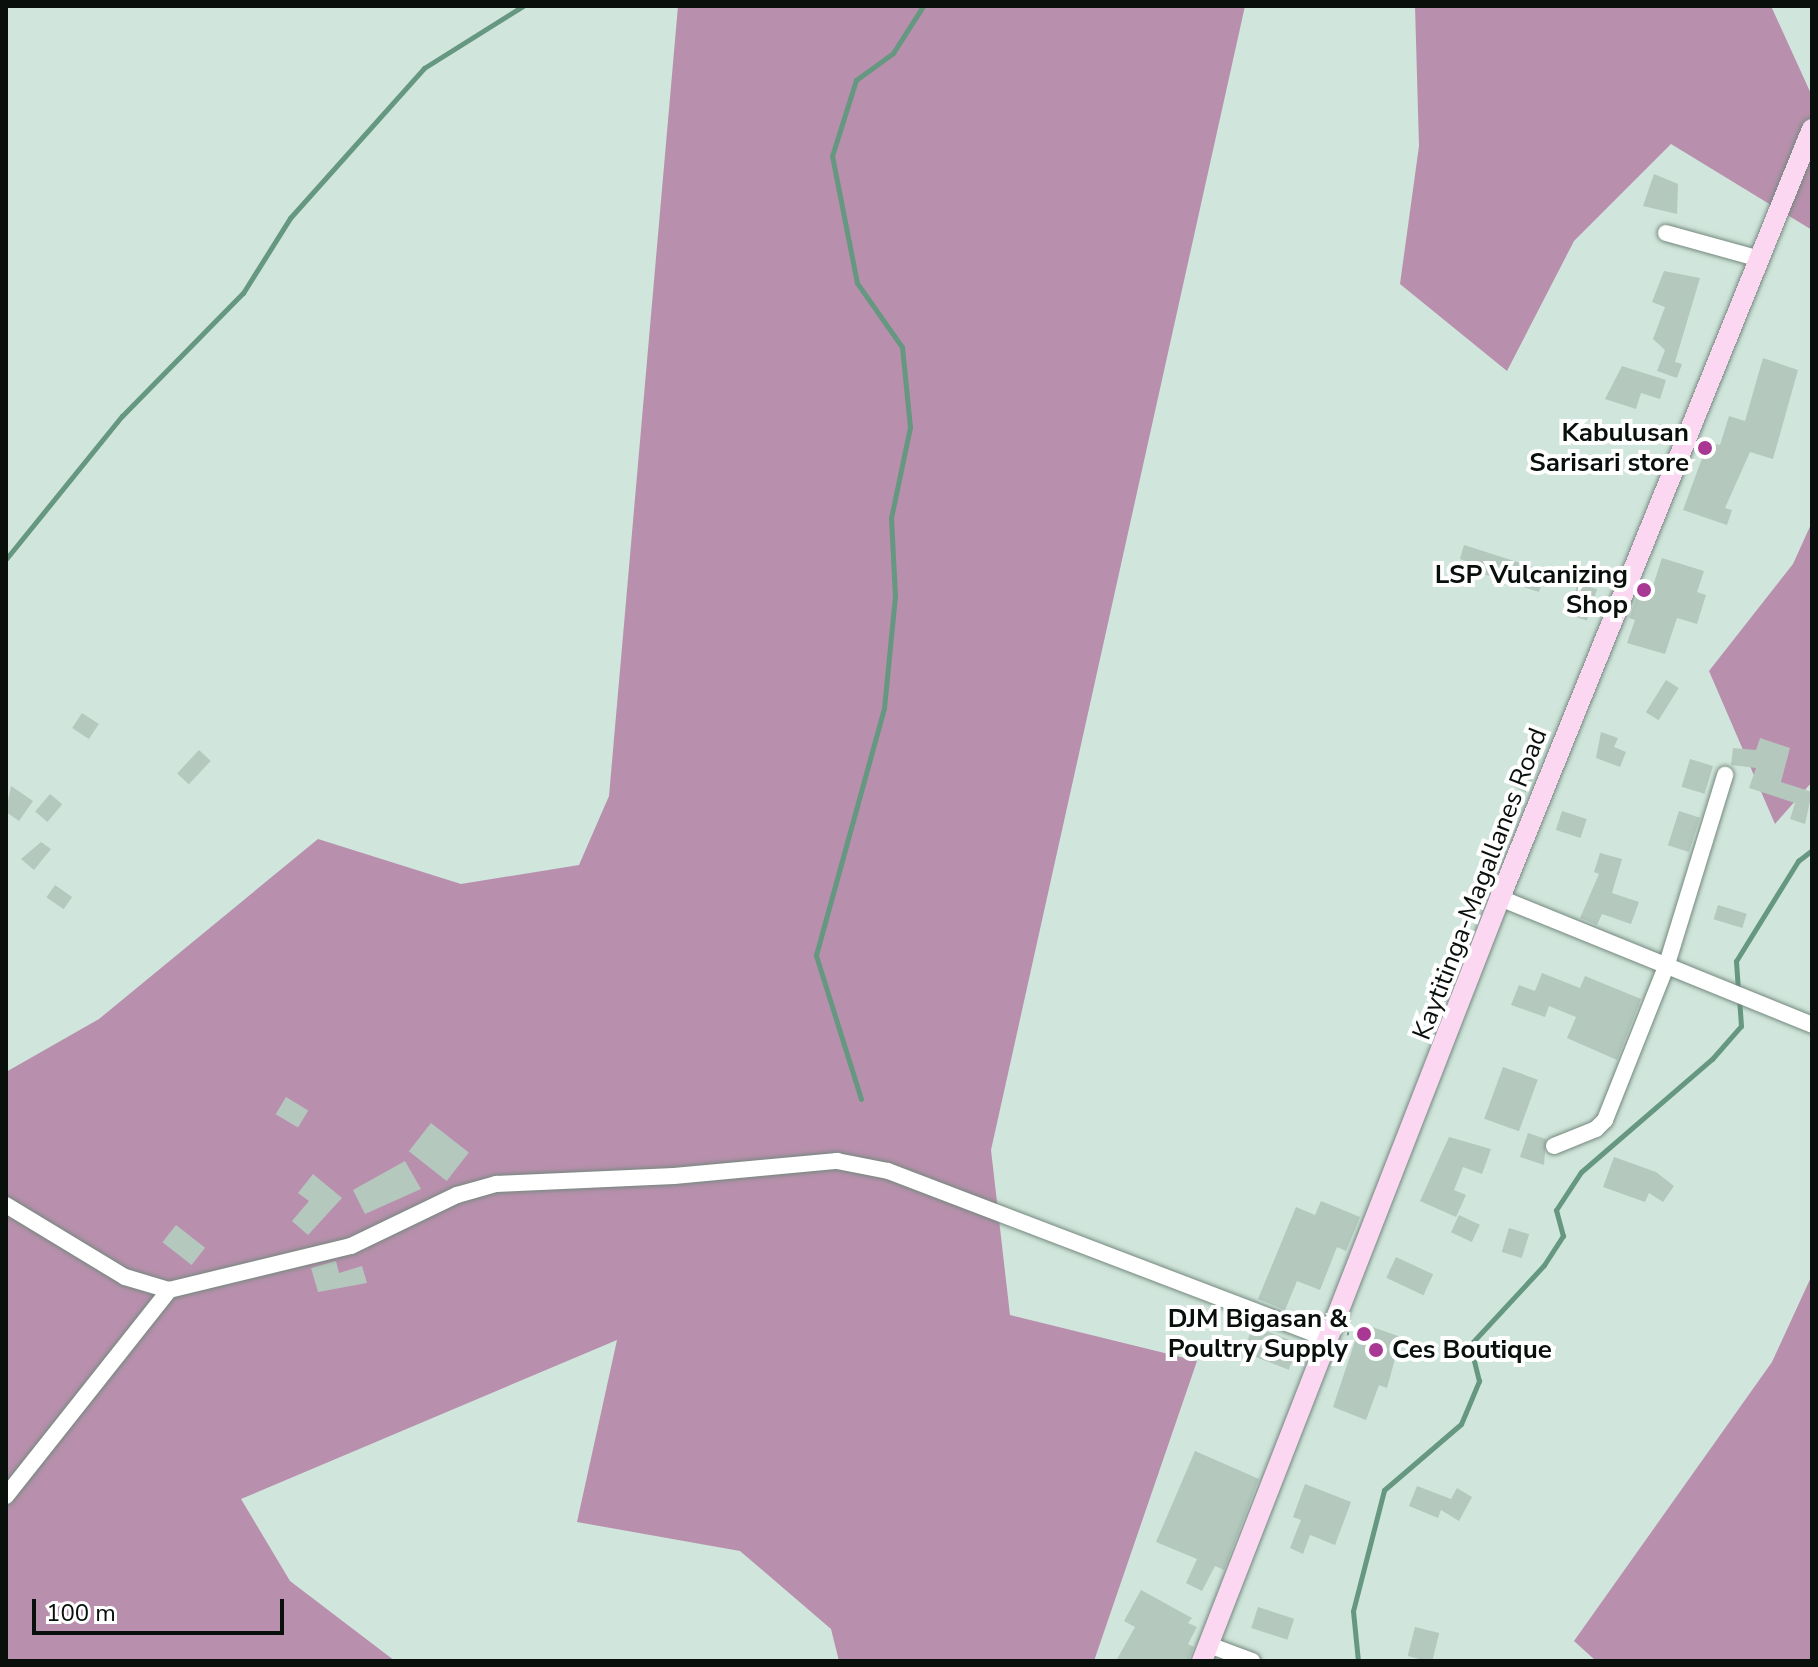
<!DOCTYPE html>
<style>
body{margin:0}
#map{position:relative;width:1818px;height:1667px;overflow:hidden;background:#d0e5db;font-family:"Nunito Sans",sans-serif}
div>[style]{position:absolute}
.forest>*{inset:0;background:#b890ad}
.stream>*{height:5px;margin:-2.5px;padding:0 2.5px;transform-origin:2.5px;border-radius:2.5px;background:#669781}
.building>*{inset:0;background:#b4c8be;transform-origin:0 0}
.path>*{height:3px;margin-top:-1.5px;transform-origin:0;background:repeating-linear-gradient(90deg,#819089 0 2px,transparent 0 8px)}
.roads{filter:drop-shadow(0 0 2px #74887e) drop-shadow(0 0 2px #74887e)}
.minor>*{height:16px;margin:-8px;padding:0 8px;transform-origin:8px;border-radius:8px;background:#fff}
.major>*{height:20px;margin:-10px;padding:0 10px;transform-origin:10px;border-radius:10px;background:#fcd7f2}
.dots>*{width:22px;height:22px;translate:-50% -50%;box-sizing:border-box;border:4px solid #fff;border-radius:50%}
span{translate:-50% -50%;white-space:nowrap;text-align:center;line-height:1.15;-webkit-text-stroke:8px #fff;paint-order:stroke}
.poi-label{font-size:26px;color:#09100c;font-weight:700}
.right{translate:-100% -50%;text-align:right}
.left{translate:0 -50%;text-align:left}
.street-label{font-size:26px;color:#09100c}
.frame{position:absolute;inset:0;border:8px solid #09100c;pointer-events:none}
.scale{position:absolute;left:32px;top:1599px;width:252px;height:36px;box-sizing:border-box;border:4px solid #09100c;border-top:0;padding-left:10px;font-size:24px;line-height:28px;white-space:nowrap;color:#09100c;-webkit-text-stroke:6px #fff;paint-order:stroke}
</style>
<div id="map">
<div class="forest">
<i style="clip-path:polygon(678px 6px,1245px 6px,991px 1150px,1010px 1315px,1197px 1361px,1094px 1661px,839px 1661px,831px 1629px,740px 1551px,577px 1522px,617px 1340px,241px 1499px,290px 1581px,395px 1661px,6px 1661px,6px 1072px,99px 1019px,318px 839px,461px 884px,579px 865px,609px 796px)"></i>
<i style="clip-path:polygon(1415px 6px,1771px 6px,1812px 96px,1812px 230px,1671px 144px,1574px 241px,1507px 371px,1400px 284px,1419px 146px)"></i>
<i style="clip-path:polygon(1812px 522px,1812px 782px,1775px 824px,1709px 671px,1793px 564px)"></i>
<i style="clip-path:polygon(1812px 1275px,1812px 1661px,1596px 1661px,1574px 1641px,1772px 1362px)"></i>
</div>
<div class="stream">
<i style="left:6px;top:559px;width:184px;rotate:-51deg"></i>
<i style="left:122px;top:416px;width:173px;rotate:-45.5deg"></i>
<i style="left:243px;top:293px;width:89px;rotate:-57.9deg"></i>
<i style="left:290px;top:218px;width:201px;rotate:-48.2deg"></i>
<i style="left:424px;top:68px;width:117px;rotate:-32.1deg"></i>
<i style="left:1738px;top:990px;width:29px;rotate:-94deg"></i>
<i style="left:1736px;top:961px;width:118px;rotate:-58.2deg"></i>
<i style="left:1798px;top:861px;width:18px;rotate:-38deg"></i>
<i style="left:861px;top:1099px;width:151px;rotate:-107.4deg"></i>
<i style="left:816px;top:955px;width:256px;rotate:-74.6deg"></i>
<i style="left:884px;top:708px;width:113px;rotate:-84.4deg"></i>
<i style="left:895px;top:596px;width:78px;rotate:-92.9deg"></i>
<i style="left:891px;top:518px;width:93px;rotate:-78.2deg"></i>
<i style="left:910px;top:427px;width:80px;rotate:-95.7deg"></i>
<i style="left:902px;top:347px;width:78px;rotate:-125.1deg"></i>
<i style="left:857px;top:283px;width:129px;rotate:-101.1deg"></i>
<i style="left:832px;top:156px;width:80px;rotate:-72.5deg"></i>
<i style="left:856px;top:80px;width:46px;rotate:-36.1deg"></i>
<i style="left:893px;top:53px;width:56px;rotate:-57.4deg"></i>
<i style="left:1358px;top:1661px;width:50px;rotate:-95.7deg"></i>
<i style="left:1353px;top:1611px;width:125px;rotate:-75.6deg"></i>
<i style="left:1384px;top:1490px;width:101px;rotate:-40.6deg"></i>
<i style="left:1461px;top:1424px;width:47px;rotate:-67.3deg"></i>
<i style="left:1479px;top:1381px;width:37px;rotate:-104deg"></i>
<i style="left:1470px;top:1345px;width:109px;rotate:-47.2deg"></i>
<i style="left:1544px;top:1265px;width:35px;rotate:-57deg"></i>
<i style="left:1563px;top:1236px;width:27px;rotate:-105deg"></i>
<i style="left:1556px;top:1210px;width:45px;rotate:-56.7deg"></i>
<i style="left:1581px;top:1172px;width:173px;rotate:-40.8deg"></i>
<i style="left:1712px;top:1059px;width:44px;rotate:-48.7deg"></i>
<i style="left:1741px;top:1026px;width:26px;rotate:-94deg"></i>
</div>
<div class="building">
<i style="clip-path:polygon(1654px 174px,1678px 184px,1677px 214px,1643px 206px)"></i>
<i style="clip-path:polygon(1664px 271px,1700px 278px,1675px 362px,1682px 364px,1677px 378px,1657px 371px,1665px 350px,1653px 339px,1665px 307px,1652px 302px)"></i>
<i style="clip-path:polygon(1763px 358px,1798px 370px,1773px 459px,1750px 452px,1725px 508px,1732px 510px,1727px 525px,1683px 510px,1708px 442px,1720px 445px,1729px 416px,1745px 421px)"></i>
<i style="clip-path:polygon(1622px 366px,1666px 380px,1660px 399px,1641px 393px,1636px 409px,1605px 399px)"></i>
<i style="clip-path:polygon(1464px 545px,1546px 571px,1539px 592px,1471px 570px,1473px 564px,1460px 559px)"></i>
<i style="clip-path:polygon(1662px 558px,1704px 571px,1697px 592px,1706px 595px,1697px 624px,1677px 618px,1665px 654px,1627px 643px,1635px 620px,1629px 618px,1639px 591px,1650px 595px)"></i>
<i style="left:1578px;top:583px;width:20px;height:33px;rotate:18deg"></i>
<i style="left:1666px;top:680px;width:15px;height:38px;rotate:32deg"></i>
<i style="left:82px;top:713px;width:20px;height:18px;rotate:33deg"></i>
<i style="clip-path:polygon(1601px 732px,1618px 738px,1614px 747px,1626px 752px,1620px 767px,1596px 758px)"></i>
<i style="clip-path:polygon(1760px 738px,1790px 748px,1781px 782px,1812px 792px,1805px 824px,1790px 819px,1795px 803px,1749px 788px,1756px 768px,1731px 765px,1733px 748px,1756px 750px)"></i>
<i style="left:199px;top:750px;width:16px;height:32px;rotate:43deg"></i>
<i style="left:1522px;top:756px;width:20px;height:31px;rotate:27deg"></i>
<i style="left:1690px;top:759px;width:24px;height:29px;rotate:17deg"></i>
<i style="clip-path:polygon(11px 786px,33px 801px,19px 821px,6px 812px)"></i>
<i style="left:50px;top:794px;width:16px;height:23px;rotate:40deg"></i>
<i style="left:1562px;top:811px;width:26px;height:20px;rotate:18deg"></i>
<i style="left:1679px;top:811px;width:22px;height:36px;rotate:18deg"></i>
<i style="clip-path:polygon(41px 842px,51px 849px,34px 870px,21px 859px)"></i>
<i style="clip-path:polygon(1600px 853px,1622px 859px,1612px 893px,1639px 902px,1631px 924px,1602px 914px,1597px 925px,1580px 918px,1599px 874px,1594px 872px)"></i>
<i style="left:55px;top:885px;width:21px;height:15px;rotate:35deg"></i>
<i style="left:1718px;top:905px;width:30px;height:15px;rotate:17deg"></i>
<i style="clip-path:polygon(1542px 973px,1580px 988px,1585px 976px,1641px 999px,1617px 1060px,1567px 1038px,1576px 1017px,1549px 1006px,1545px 1017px,1511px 1005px,1519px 985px,1535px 991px)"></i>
<i style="left:1503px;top:1067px;width:37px;height:55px;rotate:20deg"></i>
<i style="left:286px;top:1097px;width:26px;height:20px;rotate:31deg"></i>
<i style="left:431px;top:1123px;width:48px;height:36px;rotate:38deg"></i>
<i style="clip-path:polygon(1528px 1133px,1546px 1139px,1544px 1165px,1520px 1157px)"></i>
<i style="clip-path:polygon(1449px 1137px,1491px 1149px,1482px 1174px,1463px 1167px,1454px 1190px,1466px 1195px,1456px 1217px,1420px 1201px)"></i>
<i style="clip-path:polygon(1614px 1157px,1656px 1172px,1674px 1186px,1663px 1202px,1649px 1193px,1645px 1202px,1603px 1187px)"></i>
<i style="clip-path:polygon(405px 1161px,421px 1189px,365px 1214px,353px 1190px)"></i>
<i style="clip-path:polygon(313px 1174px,342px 1198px,308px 1235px,292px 1221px,309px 1201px,298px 1193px)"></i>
<i style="clip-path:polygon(1321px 1201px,1360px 1217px,1346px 1251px,1337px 1247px,1320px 1290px,1297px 1281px,1285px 1310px,1258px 1299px,1296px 1207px,1315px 1215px)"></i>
<i style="left:1459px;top:1215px;width:23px;height:19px;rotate:25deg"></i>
<i style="left:176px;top:1225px;width:37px;height:22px;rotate:38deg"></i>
<i style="left:1509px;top:1228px;width:21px;height:25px;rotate:17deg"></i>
<i style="left:1396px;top:1257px;width:41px;height:23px;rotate:25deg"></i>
<i style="clip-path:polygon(336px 1261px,339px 1273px,362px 1266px,367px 1283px,318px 1292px,311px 1268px)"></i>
<i style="clip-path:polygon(1361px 1323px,1401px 1337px,1387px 1388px,1379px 1385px,1366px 1420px,1333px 1407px)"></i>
<i style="left:1253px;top:1326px;width:49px;height:28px;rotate:21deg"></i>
<i style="clip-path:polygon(1195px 1451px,1259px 1479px,1224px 1570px,1215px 1566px,1202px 1591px,1186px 1583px,1197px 1559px,1156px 1542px)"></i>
<i style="clip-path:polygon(1305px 1484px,1351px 1502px,1335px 1545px,1310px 1535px,1303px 1554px,1290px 1548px,1301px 1520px,1293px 1517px)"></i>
<i style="clip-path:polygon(1417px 1486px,1451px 1499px,1457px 1488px,1472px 1497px,1459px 1521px,1441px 1510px,1438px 1518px,1409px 1506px)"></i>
<i style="clip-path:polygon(1141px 1590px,1192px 1618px,1188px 1623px,1197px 1627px,1188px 1644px,1194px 1647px,1188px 1661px,1116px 1661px,1135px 1627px,1124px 1621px)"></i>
<i style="left:1258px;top:1607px;width:38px;height:22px;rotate:18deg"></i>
<i style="left:1415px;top:1627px;width:25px;height:30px;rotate:14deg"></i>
</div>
<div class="path">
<i style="left:1347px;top:1333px;width:51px;rotate:20.6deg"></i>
</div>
<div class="roads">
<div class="minor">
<i style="left:1666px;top:233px;width:98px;rotate:15.5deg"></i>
<i style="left:1500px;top:898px;width:337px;rotate:22.1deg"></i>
<i style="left:1554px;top:1146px;width:45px;rotate:-22deg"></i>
<i style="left:1596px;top:1129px;width:13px;rotate:-45deg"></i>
<i style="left:1605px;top:1120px;width:168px;rotate:-68.3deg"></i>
<i style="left:1667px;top:964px;width:198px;rotate:-72.9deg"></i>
<i style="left:6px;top:1205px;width:139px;rotate:31.2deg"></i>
<i style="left:125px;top:1277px;width:46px;rotate:16.5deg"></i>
<i style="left:169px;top:1290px;width:187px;rotate:-13.6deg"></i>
<i style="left:351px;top:1246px;width:118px;rotate:-25.7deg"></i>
<i style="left:457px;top:1195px;width:41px;rotate:-15.8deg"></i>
<i style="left:496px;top:1184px;width:178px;rotate:-2.6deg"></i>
<i style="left:674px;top:1176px;width:164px;rotate:-5.3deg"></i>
<i style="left:837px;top:1161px;width:52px;rotate:11.1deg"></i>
<i style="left:888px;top:1171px;width:471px;rotate:20.9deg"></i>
<i style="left:6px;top:1496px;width:263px;rotate:-51.6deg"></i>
<i style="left:1209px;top:1645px;width:46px;rotate:20.4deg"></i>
</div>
<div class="major">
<i style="left:1202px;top:1661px;width:819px;rotate:-68.67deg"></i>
<i style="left:1500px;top:898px;width:830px;rotate:-67.92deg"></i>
</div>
</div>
<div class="dots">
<i style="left:1705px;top:448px;background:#a93894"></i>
<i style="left:1644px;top:590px;background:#a93894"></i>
<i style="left:1364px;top:1334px;background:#a93894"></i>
<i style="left:1376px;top:1350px;background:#a93894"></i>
</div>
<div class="poi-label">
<span class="right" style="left:1689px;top:448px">Kabulusan<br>Sarisari store</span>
<span class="right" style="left:1628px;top:590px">LSP Vulcanizing<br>Shop</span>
<span class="right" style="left:1348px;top:1334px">DJM Bigasan &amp;<br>Poultry Supply</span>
<span class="left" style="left:1392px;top:1350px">Ces Boutique</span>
</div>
<div class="street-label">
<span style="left:1480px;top:884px;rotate:-69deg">Kaytitinga-Magallanes Road</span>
</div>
<div class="frame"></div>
<div class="scale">100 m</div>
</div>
